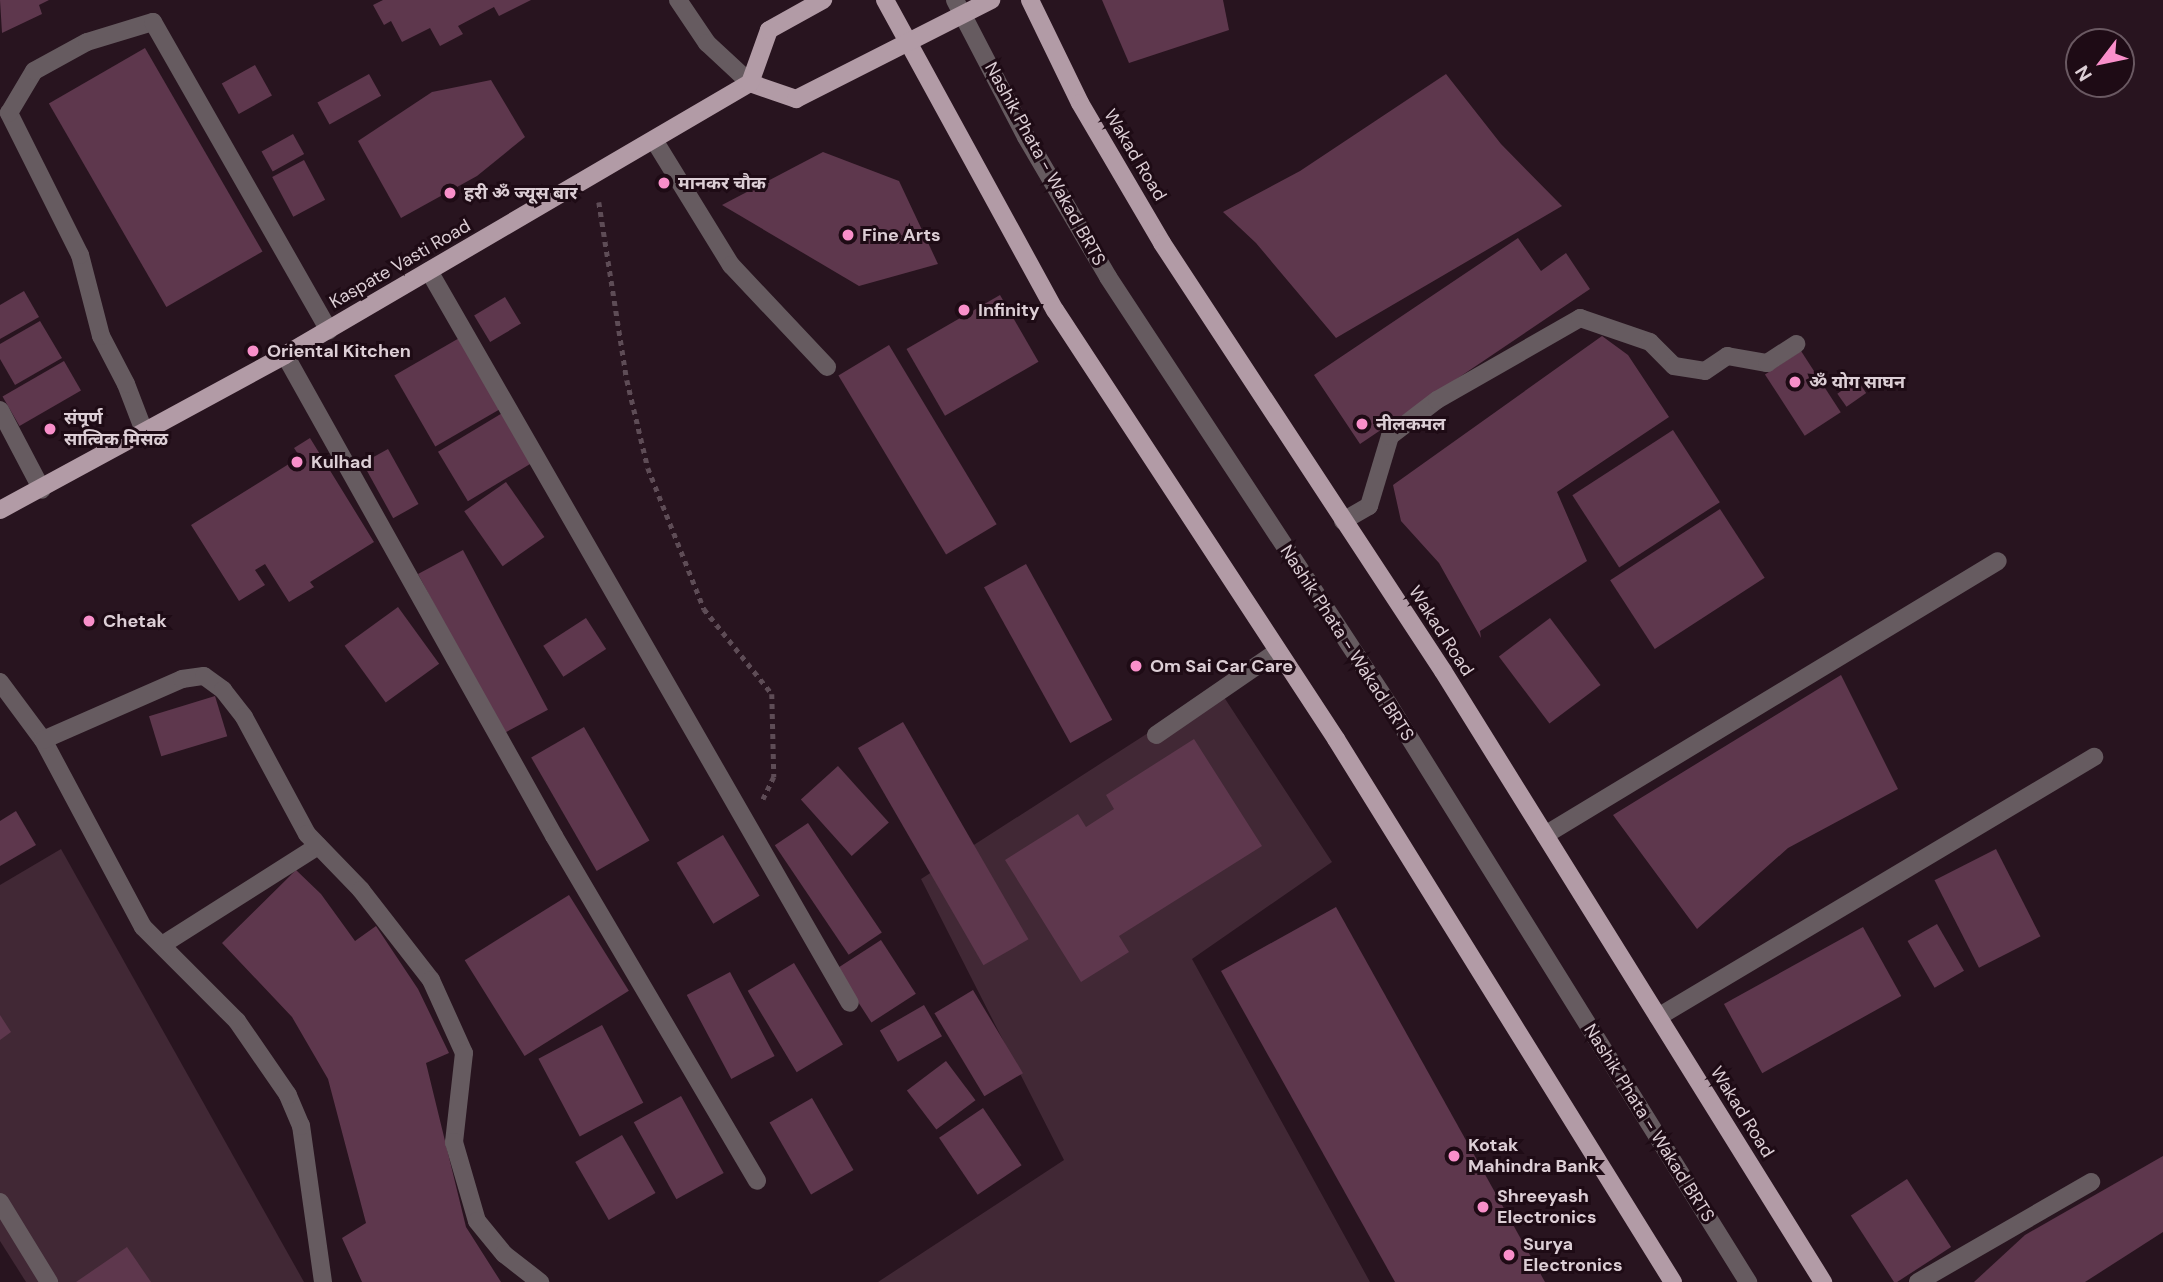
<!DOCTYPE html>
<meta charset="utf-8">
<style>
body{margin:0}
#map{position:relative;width:2163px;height:1282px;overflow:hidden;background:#28141f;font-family:"DM Sans","Noto Sans Devanagari",sans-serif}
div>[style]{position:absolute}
.green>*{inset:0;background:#412835}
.building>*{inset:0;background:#5e374d;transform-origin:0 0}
.path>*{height:4.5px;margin-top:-2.25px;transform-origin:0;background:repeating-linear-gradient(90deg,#5e4c56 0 5px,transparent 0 10px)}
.minor>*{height:18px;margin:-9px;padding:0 9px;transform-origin:9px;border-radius:9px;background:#665b60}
.major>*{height:18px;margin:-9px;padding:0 9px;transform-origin:9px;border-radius:9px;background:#b29ba6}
.dots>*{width:19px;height:19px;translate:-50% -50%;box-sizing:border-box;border:4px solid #1e0b15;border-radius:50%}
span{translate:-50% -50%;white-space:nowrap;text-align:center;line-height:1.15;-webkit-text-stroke:6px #1e0b15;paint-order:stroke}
.street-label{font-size:18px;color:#dcced5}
.poi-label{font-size:18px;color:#dcced5;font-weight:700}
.left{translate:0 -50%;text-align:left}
.north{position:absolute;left:2065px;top:28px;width:70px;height:70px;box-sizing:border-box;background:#1e0b15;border:2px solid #6a5962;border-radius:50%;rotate:238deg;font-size:19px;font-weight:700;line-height:28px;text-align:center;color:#dcced5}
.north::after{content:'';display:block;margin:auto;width:24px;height:32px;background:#f98fca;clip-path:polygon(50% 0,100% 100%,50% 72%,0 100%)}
</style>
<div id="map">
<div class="green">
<i style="clip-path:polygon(1218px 688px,1332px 862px,1192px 959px,1370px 1282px,878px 1282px,1064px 1160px,921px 879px)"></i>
<i style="clip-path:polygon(61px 849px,304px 1282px,26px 1282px,0 1241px,0 885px)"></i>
</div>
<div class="building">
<i style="clip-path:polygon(0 0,49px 0,39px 5px,42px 14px,2px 33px)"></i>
<i style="clip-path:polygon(383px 0,531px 0,499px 16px,494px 7px,458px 26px,463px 34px,440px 46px,430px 28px,402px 42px,391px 21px,384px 25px,373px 5px)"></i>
<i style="clip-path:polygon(1102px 0,1223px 0,1229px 30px,1129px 63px)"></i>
<i style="left:145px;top:48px;width:235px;height:111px;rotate:60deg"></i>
<i style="left:255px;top:65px;width:35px;height:38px;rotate:61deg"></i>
<i style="left:369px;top:74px;width:25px;height:59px;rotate:61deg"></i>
<i style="clip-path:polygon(1446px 74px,1501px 144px,1562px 206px,1336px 338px,1256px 243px,1223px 212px,1300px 171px)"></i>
<i style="clip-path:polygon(491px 80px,525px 137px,477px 176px,401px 218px,358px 141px,432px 92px)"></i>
<i style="left:293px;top:134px;width:23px;height:36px;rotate:61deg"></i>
<i style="clip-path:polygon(823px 152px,899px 181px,938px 264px,859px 286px,722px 205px)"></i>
<i style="left:304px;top:160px;width:45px;height:36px;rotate:62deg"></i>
<i style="clip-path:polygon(1518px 238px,1541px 271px,1566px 253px,1590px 289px,1360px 444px,1314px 375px)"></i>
<i style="clip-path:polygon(24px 291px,39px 317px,0 339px,0 305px)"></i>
<i style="left:1000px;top:295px;width:77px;height:108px;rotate:60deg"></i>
<i style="left:505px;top:297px;width:31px;height:36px;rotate:59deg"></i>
<i style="clip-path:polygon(40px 321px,62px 358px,15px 385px,0 359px,0 344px)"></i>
<i style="clip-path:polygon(1602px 336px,1628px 355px,1669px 417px,1557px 492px,1587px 561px,1480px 631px,1481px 638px,1439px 563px,1401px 521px,1393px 485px)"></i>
<i style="left:461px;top:337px;width:82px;height:77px;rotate:60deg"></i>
<i style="left:889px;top:345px;width:209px;height:59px;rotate:59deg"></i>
<i style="left:1801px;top:351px;width:73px;height:43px;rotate:57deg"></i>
<i style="left:64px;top:361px;width:34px;height:71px;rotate:60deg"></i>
<i style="left:1857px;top:380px;width:16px;height:24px;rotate:55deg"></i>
<i style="left:504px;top:412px;width:58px;height:77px;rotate:59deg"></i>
<i style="left:1673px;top:430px;width:86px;height:120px;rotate:57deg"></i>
<i style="clip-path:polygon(310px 438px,374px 542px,310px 582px,314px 587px,289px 602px,265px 564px,255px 570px,265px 585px,239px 601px,191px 525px,300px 457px,294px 448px)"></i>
<i style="left:388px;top:449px;width:63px;height:29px;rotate:61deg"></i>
<i style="left:506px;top:482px;width:67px;height:51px;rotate:55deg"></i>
<i style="left:1720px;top:509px;width:82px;height:131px;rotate:57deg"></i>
<i style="left:463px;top:550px;width:181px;height:51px;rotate:62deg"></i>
<i style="left:1026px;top:564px;width:178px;height:48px;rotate:61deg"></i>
<i style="left:398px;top:607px;width:70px;height:66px;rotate:54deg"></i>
<i style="left:586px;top:618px;width:37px;height:51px;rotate:57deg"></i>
<i style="left:1550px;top:618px;width:84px;height:64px;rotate:53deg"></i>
<i style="clip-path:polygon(1841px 675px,1898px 789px,1788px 848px,1697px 929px,1613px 815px)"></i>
<i style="left:215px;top:696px;width:42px;height:69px;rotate:73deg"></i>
<i style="left:903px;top:722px;width:251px;height:52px;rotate:60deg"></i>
<i style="left:584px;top:727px;width:131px;height:61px;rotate:60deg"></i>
<i style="clip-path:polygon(1194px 739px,1262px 846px,1119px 936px,1129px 952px,1081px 982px,1005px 860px,1078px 814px,1086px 827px,1114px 809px,1106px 795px)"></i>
<i style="left:838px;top:766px;width:76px;height:50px;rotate:48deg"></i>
<i style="clip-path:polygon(16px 811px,36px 845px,0 866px,0 821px)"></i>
<i style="left:808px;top:823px;width:132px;height:40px;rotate:56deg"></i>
<i style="left:723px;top:835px;width:71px;height:54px;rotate:59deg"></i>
<i style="left:1996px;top:849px;width:98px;height:69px;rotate:63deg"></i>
<i style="clip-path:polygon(296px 870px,321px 894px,355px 941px,376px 926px,418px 989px,449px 1053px,426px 1063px,466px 1227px,501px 1282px,362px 1282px,342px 1238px,366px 1223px,328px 1079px,292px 1017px,222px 943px)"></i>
<i style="left:569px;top:895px;width:113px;height:123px;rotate:58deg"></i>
<i style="clip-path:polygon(1336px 907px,1545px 1282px,1395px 1282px,1221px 971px)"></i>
<i style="left:1937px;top:924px;width:54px;height:34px;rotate:60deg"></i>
<i style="left:1863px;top:927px;width:79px;height:159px;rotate:61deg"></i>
<i style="left:881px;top:940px;width:64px;height:53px;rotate:57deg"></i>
<i style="left:794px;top:963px;width:95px;height:54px;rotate:59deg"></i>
<i style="left:730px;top:972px;width:95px;height:49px;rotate:62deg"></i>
<i style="left:973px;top:990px;width:97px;height:45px;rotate:59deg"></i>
<i style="left:924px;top:1005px;width:36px;height:51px;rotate:60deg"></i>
<i style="clip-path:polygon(0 1015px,11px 1032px,0 1040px)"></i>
<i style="left:602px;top:1025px;width:88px;height:72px;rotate:62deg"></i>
<i style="left:946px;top:1061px;width:49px;height:49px;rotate:53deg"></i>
<i style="left:681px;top:1096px;width:88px;height:54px;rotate:61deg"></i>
<i style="left:812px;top:1098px;width:83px;height:49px;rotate:60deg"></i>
<i style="left:983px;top:1108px;width:69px;height:53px;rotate:56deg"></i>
<i style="left:622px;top:1135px;width:67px;height:54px;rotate:60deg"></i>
<i style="clip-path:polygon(2163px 1156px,2163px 1232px,2085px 1282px,1974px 1282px,2025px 1235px)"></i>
<i style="left:1907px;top:1179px;width:81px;height:67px;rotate:57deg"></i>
<i style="clip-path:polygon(127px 1247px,151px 1282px,76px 1282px)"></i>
</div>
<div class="path">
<i style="left:599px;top:202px;width:180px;rotate:81.1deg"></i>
<i style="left:627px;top:380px;width:90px;rotate:76.6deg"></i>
<i style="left:648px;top:468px;width:152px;rotate:68.3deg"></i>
<i style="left:704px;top:609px;width:109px;rotate:51.3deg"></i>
<i style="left:772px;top:694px;width:83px;rotate:88.6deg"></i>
<i style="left:774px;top:777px;width:25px;rotate:116deg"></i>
</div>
<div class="minor">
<i style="left:678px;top:0;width:52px;rotate:56deg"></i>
<i style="left:707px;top:43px;width:59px;rotate:42.9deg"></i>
<i style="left:955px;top:0;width:154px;rotate:62.6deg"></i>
<i style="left:1026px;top:137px;width:162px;rotate:59.6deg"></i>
<i style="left:1108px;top:277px;width:512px;rotate:56.71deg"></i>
<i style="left:1389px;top:705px;width:680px;rotate:58.11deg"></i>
<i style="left:654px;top:140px;width:147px;rotate:58.4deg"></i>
<i style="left:731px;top:265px;width:140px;rotate:46.7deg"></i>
<i style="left:429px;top:271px;width:844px;rotate:60.1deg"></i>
<i style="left:285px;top:355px;width:551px;rotate:60.78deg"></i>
<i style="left:554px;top:836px;width:400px;rotate:59.5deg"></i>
<i style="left:0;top:410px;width:90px;rotate:62.3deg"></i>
<i style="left:144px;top:431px;width:50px;rotate:-111deg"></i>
<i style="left:126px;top:384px;width:54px;rotate:-117.5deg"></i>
<i style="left:101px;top:336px;width:84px;rotate:-104.5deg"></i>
<i style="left:80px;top:255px;width:159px;rotate:-116.6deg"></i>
<i style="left:9px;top:113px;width:49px;rotate:-59.2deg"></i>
<i style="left:34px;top:71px;width:60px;rotate:-28.7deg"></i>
<i style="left:87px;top:42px;width:69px;rotate:-16.9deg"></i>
<i style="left:153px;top:22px;width:355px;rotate:60.3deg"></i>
<i style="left:1343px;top:521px;width:30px;rotate:-30deg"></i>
<i style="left:1369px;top:506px;width:73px;rotate:-73.3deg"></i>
<i style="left:1390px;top:436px;width:59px;rotate:-37.5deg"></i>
<i style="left:1437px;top:400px;width:165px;rotate:-29.8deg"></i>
<i style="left:1580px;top:318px;width:74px;rotate:18.9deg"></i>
<i style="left:1650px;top:342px;width:34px;rotate:45deg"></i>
<i style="left:1674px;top:366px;width:31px;rotate:9deg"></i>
<i style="left:1705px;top:371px;width:27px;rotate:-34deg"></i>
<i style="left:1727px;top:356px;width:41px;rotate:9.9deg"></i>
<i style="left:1767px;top:363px;width:35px;rotate:-33deg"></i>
<i style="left:0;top:682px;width:72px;rotate:53.4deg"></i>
<i style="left:1156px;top:735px;width:148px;rotate:-34.5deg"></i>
<i style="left:1545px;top:835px;width:529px;rotate:-31.17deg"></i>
<i style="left:162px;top:945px;width:185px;rotate:-32.4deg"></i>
<i style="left:1658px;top:1017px;width:508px;rotate:-30.81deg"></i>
<i style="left:0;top:1202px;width:94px;rotate:58.5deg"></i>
<i style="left:323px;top:1282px;width:158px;rotate:-98deg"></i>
<i style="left:301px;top:1126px;width:34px;rotate:-113deg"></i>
<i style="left:288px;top:1095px;width:90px;rotate:-124.6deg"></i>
<i style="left:237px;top:1021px;width:133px;rotate:-135deg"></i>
<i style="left:143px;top:927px;width:212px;rotate:-118.1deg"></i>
<i style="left:43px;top:740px;width:152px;rotate:-23.7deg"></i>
<i style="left:182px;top:679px;width:22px;rotate:-8deg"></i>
<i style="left:204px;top:676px;width:24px;rotate:36deg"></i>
<i style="left:223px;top:690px;width:34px;rotate:52deg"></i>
<i style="left:244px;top:717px;width:133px;rotate:61.7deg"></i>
<i style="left:307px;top:834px;width:78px;rotate:46deg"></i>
<i style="left:361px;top:890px;width:114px;rotate:52.1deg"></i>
<i style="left:431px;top:980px;width:80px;rotate:65.7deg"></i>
<i style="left:464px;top:1053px;width:90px;rotate:96.4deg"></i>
<i style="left:454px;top:1142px;width:82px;rotate:73.8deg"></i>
<i style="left:477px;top:1221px;width:43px;rotate:50.7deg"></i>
<i style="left:504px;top:1254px;width:46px;rotate:37.9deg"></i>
<i style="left:1918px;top:1282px;width:200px;rotate:-30deg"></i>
</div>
<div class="major">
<i style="left:885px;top:0;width:354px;rotate:61.3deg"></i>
<i style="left:1055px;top:310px;width:513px;rotate:56.77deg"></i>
<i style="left:1336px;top:739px;width:639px;rotate:58.18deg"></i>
<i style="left:1030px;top:0;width:114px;rotate:64.1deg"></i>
<i style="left:1080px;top:103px;width:162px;rotate:59.6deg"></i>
<i style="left:1162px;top:243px;width:512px;rotate:56.71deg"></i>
<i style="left:1443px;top:671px;width:720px;rotate:58.12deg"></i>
<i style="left:750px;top:83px;width:49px;rotate:19.2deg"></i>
<i style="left:796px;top:99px;width:219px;rotate:-26.9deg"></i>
<i style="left:0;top:510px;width:324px;rotate:-28.5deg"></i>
<i style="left:285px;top:355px;width:539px;rotate:-30.33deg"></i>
<i style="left:750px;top:83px;width:56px;rotate:-70.3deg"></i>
<i style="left:769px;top:30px;width:62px;rotate:-29.1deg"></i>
</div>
<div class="dots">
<i style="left:664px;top:183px;background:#f98fca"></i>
<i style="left:450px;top:193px;background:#f98fca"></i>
<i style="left:848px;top:235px;background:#f98fca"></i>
<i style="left:964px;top:310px;background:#f98fca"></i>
<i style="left:253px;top:351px;background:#f98fca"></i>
<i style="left:1795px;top:382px;background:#f98fca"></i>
<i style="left:1362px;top:424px;background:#f98fca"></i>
<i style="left:50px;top:429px;background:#f98fca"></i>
<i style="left:297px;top:462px;background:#f98fca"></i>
<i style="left:89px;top:621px;background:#f98fca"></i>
<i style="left:1136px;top:666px;background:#f98fca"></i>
<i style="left:1454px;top:1156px;background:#f98fca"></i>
<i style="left:1483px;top:1207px;background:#f98fca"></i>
<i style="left:1509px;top:1255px;background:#f98fca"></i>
</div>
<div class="street-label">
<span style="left:1135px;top:155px;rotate:59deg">Wakad Road</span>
<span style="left:1045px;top:164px;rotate:61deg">Nashik Phata - Wakad BRTS</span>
<span style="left:400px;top:264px;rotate:-30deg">Kaspate Vasti Road</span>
<span style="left:1441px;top:631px;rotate:57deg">Wakad Road</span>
<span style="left:1347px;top:643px;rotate:57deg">Nashik Phata - Wakad BRTS</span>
<span style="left:1742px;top:1112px;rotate:58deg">Wakad Road</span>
<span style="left:1649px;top:1123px;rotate:58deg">Nashik Phata - Wakad BRTS</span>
</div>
<div class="poi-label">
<span class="left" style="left:678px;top:183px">मानकर चौक</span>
<span class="left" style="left:464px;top:193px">हरी ॐ ज्यूस बार</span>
<span class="left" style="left:862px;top:235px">Fine Arts</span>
<span class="left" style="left:978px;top:310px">Infinity</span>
<span class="left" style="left:267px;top:351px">Oriental Kitchen</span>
<span class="left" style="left:1809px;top:382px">ॐ योग साघन</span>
<span class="left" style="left:64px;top:429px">संपूर्ण<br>सात्विक मिसळ</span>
<span class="left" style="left:1376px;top:424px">नीलकमल</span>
<span class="left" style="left:311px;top:462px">Kulhad</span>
<span class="left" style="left:103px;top:621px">Chetak</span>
<span class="left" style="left:1150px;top:666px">Om Sai Car Care</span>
<span class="left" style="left:1468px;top:1156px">Kotak<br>Mahindra Bank</span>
<span class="left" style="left:1497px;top:1207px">Shreeyash<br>Electronics</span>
<span class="left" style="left:1523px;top:1255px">Surya<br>Electronics</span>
</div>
<div class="north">N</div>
</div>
